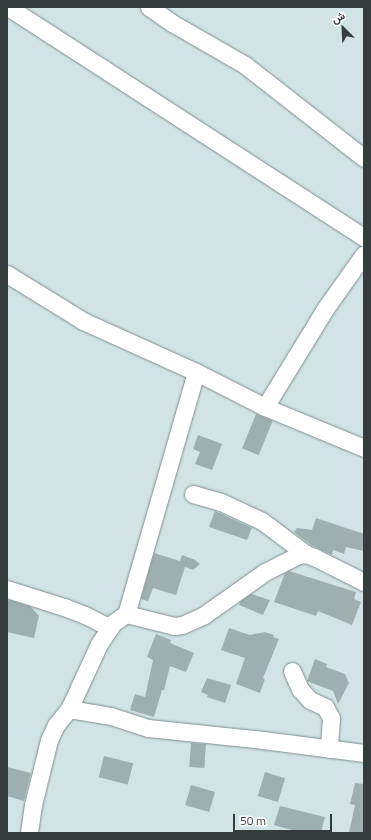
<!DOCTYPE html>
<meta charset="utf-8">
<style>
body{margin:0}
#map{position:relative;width:371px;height:840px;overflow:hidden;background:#d1e3e5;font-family:"Titillium Web",Vazirmatn,sans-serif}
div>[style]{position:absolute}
.building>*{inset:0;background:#9eafb0;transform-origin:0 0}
.roads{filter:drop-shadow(0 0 1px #7e8e8f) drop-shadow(0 0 1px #7e8e8f)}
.minor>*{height:17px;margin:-8.5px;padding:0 8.5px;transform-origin:8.5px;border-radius:8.5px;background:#fff}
span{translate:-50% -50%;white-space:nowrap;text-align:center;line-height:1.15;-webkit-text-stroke:3.5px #fff;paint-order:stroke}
.frame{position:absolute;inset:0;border:8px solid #353c3c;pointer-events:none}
.north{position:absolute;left:323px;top:8px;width:40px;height:40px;-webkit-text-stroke:3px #fff;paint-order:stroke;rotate:336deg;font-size:11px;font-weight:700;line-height:16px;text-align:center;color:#353c3c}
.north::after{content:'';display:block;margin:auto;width:14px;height:18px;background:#353c3c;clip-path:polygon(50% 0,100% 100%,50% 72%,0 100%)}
.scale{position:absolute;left:233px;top:814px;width:99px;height:18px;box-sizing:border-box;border:2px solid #353c3c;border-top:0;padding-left:5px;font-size:12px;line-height:14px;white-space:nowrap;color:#353c3c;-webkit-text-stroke:3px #fff;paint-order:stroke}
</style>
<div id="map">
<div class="building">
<i style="left:256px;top:414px;width:18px;height:37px;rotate:22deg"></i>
<i style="clip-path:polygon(198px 435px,222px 444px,212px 470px,195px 464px,200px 452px,193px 449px)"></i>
<i style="clip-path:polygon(215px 511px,252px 528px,247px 540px,209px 527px)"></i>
<i style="clip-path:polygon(316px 518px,364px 534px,364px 551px,346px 547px,344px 554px,333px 550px,332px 555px,311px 545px,294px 532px,297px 528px,312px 530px)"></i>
<i style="clip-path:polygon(154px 553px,180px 561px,182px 555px,195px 560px,200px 564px,193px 570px,185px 567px,176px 595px,153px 588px,148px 601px,141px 599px)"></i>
<i style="clip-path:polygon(289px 571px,356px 592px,354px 599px,361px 602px,352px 625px,318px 611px,316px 616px,274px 602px,285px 573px)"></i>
<i style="clip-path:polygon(251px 594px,270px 600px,263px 615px,239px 605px,241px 601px)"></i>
<i style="clip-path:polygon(10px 600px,31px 607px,39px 616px,34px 638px,7px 632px,7px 601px)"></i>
<i style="clip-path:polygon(229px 628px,250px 635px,265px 632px,274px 635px,273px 637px,279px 639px,263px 678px,265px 679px,260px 693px,236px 684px,245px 658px,221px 650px)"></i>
<i style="clip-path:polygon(156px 634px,171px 640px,170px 643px,194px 653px,186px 672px,170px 666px,164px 690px,162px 690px,154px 717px,130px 710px,135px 694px,145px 697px,153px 660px,147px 657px)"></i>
<i style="clip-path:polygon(315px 659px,327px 664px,326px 667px,345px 674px,349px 683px,338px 704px,333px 691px,307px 681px)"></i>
<i style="clip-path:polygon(207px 678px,231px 685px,225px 703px,207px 697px,208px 695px,201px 692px)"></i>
<i style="left:191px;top:743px;width:15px;height:24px;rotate:4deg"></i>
<i style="left:104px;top:756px;width:30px;height:22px;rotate:14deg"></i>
<i style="clip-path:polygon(7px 767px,31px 773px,24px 801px,7px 796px)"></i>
<i style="left:265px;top:772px;width:21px;height:25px;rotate:17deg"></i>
<i style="clip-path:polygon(355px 783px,364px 784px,364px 833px,349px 833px,355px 805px,350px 804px)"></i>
<i style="left:191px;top:785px;width:25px;height:21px;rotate:16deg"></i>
<i style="clip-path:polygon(280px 806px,325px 817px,321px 833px,302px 833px,274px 825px)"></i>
</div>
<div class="roads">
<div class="minor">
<i style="left:8px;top:7px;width:424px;rotate:32.9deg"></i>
<i style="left:149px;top:7px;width:28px;rotate:35deg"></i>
<i style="left:172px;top:23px;width:84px;rotate:29.9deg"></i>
<i style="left:245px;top:65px;width:151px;rotate:38deg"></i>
<i style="left:7px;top:274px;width:89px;rotate:31.7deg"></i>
<i style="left:83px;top:321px;width:124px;rotate:24.3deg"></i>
<i style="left:196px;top:372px;width:77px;rotate:26.9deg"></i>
<i style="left:265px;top:407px;width:107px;rotate:22.5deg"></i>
<i style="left:196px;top:372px;width:252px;rotate:106.1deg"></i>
<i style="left:126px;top:614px;width:49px;rotate:14deg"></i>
<i style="left:174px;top:626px;width:8px;rotate:-7deg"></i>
<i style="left:182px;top:625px;width:24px;rotate:-24deg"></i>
<i style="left:204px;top:615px;width:75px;rotate:-35.2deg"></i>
<i style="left:265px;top:572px;width:37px;rotate:-27deg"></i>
<i style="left:298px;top:555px;width:8px;rotate:-7deg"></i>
<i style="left:306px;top:554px;width:9px;rotate:21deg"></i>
<i style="left:314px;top:557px;width:56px;rotate:26.6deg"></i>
<i style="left:265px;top:407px;width:115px;rotate:-58.5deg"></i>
<i style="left:325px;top:309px;width:67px;rotate:-54.7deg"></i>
<i style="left:193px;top:494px;width:29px;rotate:16deg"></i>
<i style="left:221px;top:502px;width:45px;rotate:24.9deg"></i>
<i style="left:262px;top:521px;width:55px;rotate:36.9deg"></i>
<i style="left:7px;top:589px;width:60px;rotate:17.5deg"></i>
<i style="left:64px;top:607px;width:22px;rotate:21deg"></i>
<i style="left:85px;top:615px;width:28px;rotate:27deg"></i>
<i style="left:292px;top:671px;width:20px;rotate:66deg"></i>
<i style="left:300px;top:689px;width:15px;rotate:48deg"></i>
<i style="left:310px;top:700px;width:17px;rotate:25deg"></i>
<i style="left:325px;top:707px;width:13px;rotate:61deg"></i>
<i style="left:331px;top:718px;width:31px;rotate:94deg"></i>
<i style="left:69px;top:709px;width:43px;rotate:9.5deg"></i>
<i style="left:111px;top:716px;width:39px;rotate:18deg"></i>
<i style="left:148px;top:728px;width:108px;rotate:5.9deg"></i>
<i style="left:255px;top:739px;width:110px;rotate:7.3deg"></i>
<i style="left:29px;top:833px;width:28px;rotate:-82deg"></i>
<i style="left:33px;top:805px;width:67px;rotate:-76.2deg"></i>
<i style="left:49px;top:740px;width:17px;rotate:-65deg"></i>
<i style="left:56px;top:725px;width:21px;rotate:-51deg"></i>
<i style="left:69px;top:709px;width:72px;rotate:-65.2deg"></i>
<i style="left:99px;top:644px;width:25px;rotate:-56deg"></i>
<i style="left:113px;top:623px;width:16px;rotate:-35deg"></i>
</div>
</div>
<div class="frame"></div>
<div class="north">ش</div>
<div class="scale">50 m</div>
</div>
